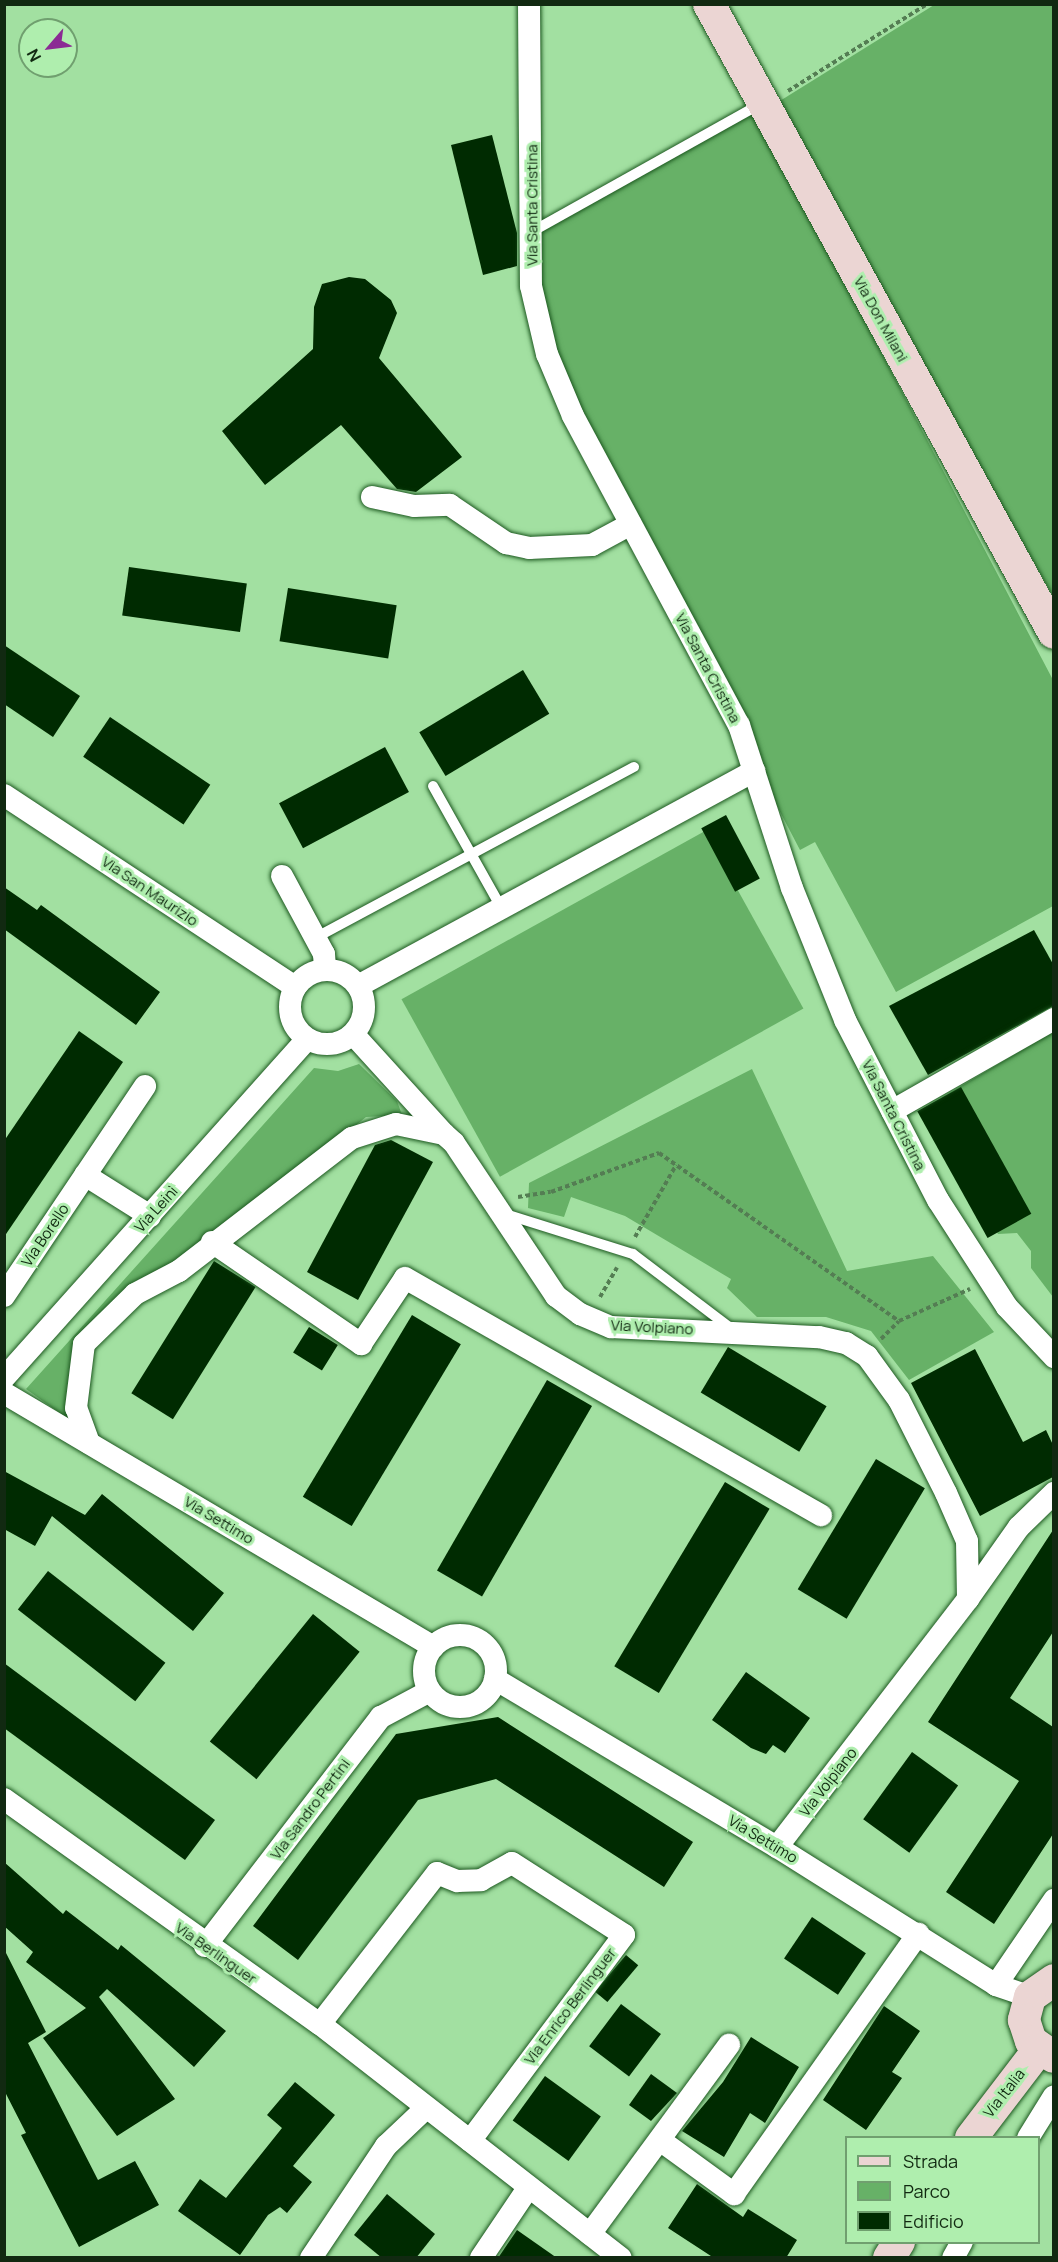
<!DOCTYPE html>
<meta charset="utf-8">
<style>
body{margin:0}
#map{position:relative;width:1058px;height:2262px;overflow:hidden;background:#a2e0a1;font-family:Manrope,sans-serif}
div>[style]{position:absolute}
.green>*{inset:0;background:#67b167;transform-origin:0 0}
.building>*{inset:0;background:#002b01;transform-origin:0 0}
.path>*{height:4px;margin-top:-2px;transform-origin:0;background:repeating-linear-gradient(90deg,#547d53 0 4.5px,transparent 0 7.5px)}
.roads{filter:drop-shadow(0 0 2px #1d5920) drop-shadow(0 0 2px #1d5920)}
.lane>*{height:10px;margin:-5px;padding:0 5px;transform-origin:5px;border-radius:5px;background:#fff}
.street>*{height:22px;margin:-11px;padding:0 11px;transform-origin:11px;border-radius:11px;background:#fff}
.street>.ring{margin:-11px;padding:0;box-sizing:content-box;background:none;border:22px solid #fff;border-radius:50%}
.secondary>*{height:32px;margin:-16px;padding:0 16px;transform-origin:16px;border-radius:16px;background:#ebd5d3}
span{translate:-50% -50%;white-space:nowrap;text-align:center;line-height:1.15;-webkit-text-stroke:6px #afeeae;paint-order:stroke}
.street-label{font-size:15px;color:#112911}
.frame{position:absolute;inset:0;border:6px solid #112911;pointer-events:none}
.legend{position:absolute;left:845px;top:2136px;width:195px;height:108px;box-sizing:border-box;background:#afeeae;border:2px solid #709f6f;margin:0;padding:8px 10px;list-style:none;font-size:18px;color:#112911}
.legend li{display:flex;align-items:center;gap:12px;height:30px}
.legend b{width:30px;border:2px solid #709f6f}
.north{position:absolute;left:18px;top:18px;width:60px;height:60px;box-sizing:border-box;background:#afeeae;border:2px solid #709f6f;border-radius:50%;rotate:242deg;font-size:16px;font-weight:700;line-height:24px;text-align:center;color:#112911}
.north::after{content:'';display:block;margin:auto;width:21px;height:27px;background:#8b2b94;clip-path:polygon(50% 0,100% 100%,50% 72%,0 100%)}
</style>
<div id="map">
<div class="green">
<i style="clip-path:polygon(934px 5px,1053px 5px,1053px 596px,775px 104px)"></i>
<i style="clip-path:polygon(753px 108px,1053px 680px,1053px 906px,896px 992px,815px 842px,800px 850px,573px 416px,547px 354px,535px 230px)"></i>
<i style="left:705px;top:831px;width:203px;height:347px;rotate:61deg"></i>
<i style="clip-path:polygon(1053px 1032px,1053px 1297px,1031px 1268px,1031px 1251px,1017px 1233px,998px 1234px,924px 1108px)"></i>
<i style="clip-path:polygon(359px 1064px,397px 1101px,402px 1115px,366px 1117px,84px 1344px,71px 1421px,26px 1389px,314px 1068px,338px 1071px)"></i>
<i style="clip-path:polygon(752px 1069px,847px 1271px,933px 1256px,994px 1332px,909px 1380px,871px 1331px,826px 1317px,757px 1317px,727px 1288px,731px 1279px,625px 1216px,571px 1197px,564px 1217px,528px 1208px,529px 1183px)"></i>
</div>
<div class="building">
<i style="clip-path:polygon(492px 135px,517px 233px,517px 266px,483px 275px,451px 145px)"></i>
<i style="clip-path:polygon(349px 277px,365px 279px,391px 300px,397px 313px,379px 358px,462px 457px,416px 492px,397px 489px,341px 425px,265px 485px,222px 431px,313px 349px,314px 307px,322px 284px)"></i>
<i style="left:129px;top:567px;width:119px;height:49px;rotate:8deg"></i>
<i style="left:288px;top:588px;width:110px;height:54px;rotate:9deg"></i>
<i style="clip-path:polygon(4px 645px,80px 696px,53px 737px,4px 704px)"></i>
<i style="left:523px;top:670px;width:51px;height:121px;rotate:59deg"></i>
<i style="left:110px;top:717px;width:121px;height:48px;rotate:34deg"></i>
<i style="left:385px;top:747px;width:51px;height:120px;rotate:62deg"></i>
<i style="left:726px;top:815px;width:72px;height:28px;rotate:62deg"></i>
<i style="clip-path:polygon(4px 887px,37px 910px,41px 905px,160px 992px,136px 1025px,4px 929px)"></i>
<i style="clip-path:polygon(1034px 930px,1053px 964px,1053px 1006px,928px 1075px,889px 1006px)"></i>
<i style="clip-path:polygon(79px 1031px,123px 1062px,4px 1237px,4px 1141px)"></i>
<i style="left:961px;top:1087px;width:145px;height:50px;rotate:61deg"></i>
<i style="clip-path:polygon(391px 1140px,433px 1162px,358px 1300px,307px 1272px,375px 1145px)"></i>
<i style="left:214px;top:1261px;width:49px;height:156px;rotate:32deg"></i>
<i style="left:412px;top:1315px;width:57px;height:212px;rotate:31deg"></i>
<i style="left:309px;top:1327px;width:34px;height:30px;rotate:32deg"></i>
<i style="left:728px;top:1347px;width:115px;height:53px;rotate:31deg"></i>
<i style="clip-path:polygon(975px 1349px,1023px 1442px,1046px 1430px,1053px 1445px,1053px 1477px,980px 1516px,911px 1383px)"></i>
<i style="left:547px;top:1380px;width:52px;height:220px;rotate:30deg"></i>
<i style="left:876px;top:1459px;width:57px;height:152px;rotate:31deg"></i>
<i style="clip-path:polygon(4px 1471px,85px 1515px,102px 1494px,224px 1593px,193px 1631px,52px 1516px,35px 1546px,4px 1529px)"></i>
<i style="left:725px;top:1482px;width:52px;height:215px;rotate:31deg"></i>
<i style="clip-path:polygon(1053px 1530px,1053px 1632px,1010px 1698px,1053px 1727px,1053px 1834px,994px 1924px,946px 1892px,1019px 1781px,928px 1722px)"></i>
<i style="left:48px;top:1571px;width:149px;height:49px;rotate:38deg"></i>
<i style="left:313px;top:1614px;width:60px;height:164px;rotate:39deg"></i>
<i style="clip-path:polygon(4px 1663px,215px 1820px,185px 1860px,4px 1728px)"></i>
<i style="clip-path:polygon(746px 1672px,810px 1718px,785px 1753px,773px 1745px,766px 1754px,751px 1748px,712px 1720px)"></i>
<i style="clip-path:polygon(498px 1717px,693px 1842px,664px 1887px,496px 1779px,418px 1800px,298px 1960px,253px 1926px,396px 1734px)"></i>
<i style="left:912px;top:1752px;width:57px;height:83px;rotate:36deg"></i>
<i style="clip-path:polygon(4px 1862px,63px 1914px,66px 1910px,118px 1950px,121px 1945px,226px 2031px,194px 2067px,107px 1989px,99px 1997px,175px 2099px,117px 2136px,43px 2038px,86px 2008px,26px 1962px,33px 1952px,4px 1926px)"></i>
<i style="left:812px;top:1917px;width:65px;height:50px;rotate:34deg"></i>
<i style="clip-path:polygon(4px 1949px,46px 2032px,28px 2043px,98px 2180px,135px 2161px,159px 2205px,79px 2247px,21px 2135px,26px 2133px,4px 2090px)"></i>
<i style="left:626px;top:1955px;width:16px;height:48px;rotate:40deg"></i>
<i style="left:621px;top:2004px;width:50px;height:53px;rotate:37deg"></i>
<i style="clip-path:polygon(884px 2006px,920px 2031px,892px 2072px,902px 2078px,866px 2130px,823px 2100px)"></i>
<i style="clip-path:polygon(751px 2037px,799px 2067px,765px 2123px,750px 2113px,724px 2157px,682px 2131px,723px 2082px)"></i>
<i style="clip-path:polygon(651px 2074px,677px 2093px,651px 2121px,629px 2105px)"></i>
<i style="left:545px;top:2076px;width:69px;height:55px;rotate:36deg"></i>
<i style="clip-path:polygon(295px 2082px,335px 2115px,293px 2166px,312px 2182px,287px 2213px,280px 2207px,268px 2215px,240px 2255px,178px 2211px,200px 2179px,226px 2198px,282px 2128px,267px 2115px)"></i>
<i style="clip-path:polygon(697px 2184px,743px 2217px,748px 2209px,797px 2240px,786px 2258px,714px 2258px,668px 2228px)"></i>
<i style="clip-path:polygon(387px 2194px,435px 2234px,416px 2258px,382px 2258px,354px 2235px)"></i>
<i style="clip-path:polygon(517px 2230px,557px 2258px,498px 2258px)"></i>
</div>
<div class="path">
<i style="left:788px;top:91px;width:164px;rotate:-32deg"></i>
<i style="left:518px;top:1197px;width:33px;rotate:-9deg"></i>
<i style="left:551px;top:1192px;width:115px;rotate:-19.9deg"></i>
<i style="left:659px;top:1153px;width:293px;rotate:35deg"></i>
<i style="left:635px;top:1237px;width:83px;rotate:-60.3deg"></i>
<i style="left:600px;top:1297px;width:34px;rotate:-60deg"></i>
<i style="left:881px;top:1339px;width:25px;rotate:-45deg"></i>
<i style="left:899px;top:1321px;width:78px;rotate:-24.3deg"></i>
</div>
<div class="roads">
<div class="lane">
<i style="left:535px;top:230px;width:258px;rotate:-29.2deg"></i>
<i style="left:433px;top:786px;width:139px;rotate:60.7deg"></i>
<i style="left:315px;top:938px;width:362px;rotate:-28.2deg"></i>
<i style="left:502px;top:1213px;width:137px;rotate:17.4deg"></i>
<i style="left:633px;top:1254px;width:126px;rotate:37.2deg"></i>
</div>
<div class="street">
<i style="left:529px;top:4px;width:282px;rotate:89.6deg"></i>
<i style="left:531px;top:286px;width:70px;rotate:76.8deg"></i>
<i style="left:547px;top:354px;width:67px;rotate:67.2deg"></i>
<i style="left:573px;top:416px;width:351px;rotate:61.8deg"></i>
<i style="left:739px;top:725px;width:171px;rotate:72deg"></i>
<i style="left:792px;top:888px;width:142px;rotate:68.1deg"></i>
<i style="left:845px;top:1020px;width:203px;rotate:62.7deg"></i>
<i style="left:938px;top:1200px;width:127px;rotate:57.2deg"></i>
<i style="left:1007px;top:1307px;width:69px;rotate:46.8deg"></i>
<i style="left:372px;top:497px;width:43px;rotate:12.1deg"></i>
<i style="left:414px;top:506px;width:36px;rotate:-2deg"></i>
<i style="left:450px;top:505px;width:68px;rotate:34.2deg"></i>
<i style="left:506px;top:543px;width:24px;rotate:12deg"></i>
<i style="left:529px;top:548px;width:63px;rotate:-2.7deg"></i>
<i style="left:592px;top:545px;width:44px;rotate:-28.3deg"></i>
<i style="left:4px;top:795px;width:349px;rotate:33.4deg"></i>
<i style="left:282px;top:876px;width:89px;rotate:61.7deg"></i>
<i style="left:324px;top:954px;width:16px;rotate:86deg"></i>
<i class="ring" style="left:290px;top:970px;width:52px;height:52px"></i>
<i style="left:358px;top:986px;width:451px;rotate:-28.5deg"></i>
<i style="left:353px;top:1034px;width:135px;rotate:47.7deg"></i>
<i style="left:892px;top:1111px;width:186px;rotate:-29.6deg"></i>
<i style="left:85px;top:1175px;width:77px;rotate:32.2deg"></i>
<i style="left:212px;top:1242px;width:181px;rotate:34.4deg"></i>
<i style="left:361px;top:1344px;width:79px;rotate:-56.3deg"></i>
<i style="left:405px;top:1278px;width:479px;rotate:29.7deg"></i>
<i style="left:4px;top:1296px;width:253px;rotate:-56.1deg"></i>
<i style="left:4px;top:1378px;width:455px;rotate:-48.2deg"></i>
<i style="left:4px;top:1393px;width:499px;rotate:30.6deg"></i>
<i style="left:89px;top:1443px;width:37px;rotate:-110deg"></i>
<i style="left:76px;top:1408px;width:64px;rotate:-82.9deg"></i>
<i style="left:84px;top:1344px;width:71px;rotate:-44.4deg"></i>
<i style="left:135px;top:1294px;width:50px;rotate:-27.6deg"></i>
<i style="left:179px;top:1271px;width:218px;rotate:-37.6deg"></i>
<i style="left:352px;top:1138px;width:46px;rotate:-17.7deg"></i>
<i style="left:396px;top:1124px;width:49px;rotate:11.8deg"></i>
<i style="left:444px;top:1134px;width:13px;rotate:42deg"></i>
<i style="left:454px;top:1143px;width:184px;rotate:56.3deg"></i>
<i style="left:556px;top:1296px;width:30px;rotate:37deg"></i>
<i style="left:580px;top:1314px;width:34px;rotate:23deg"></i>
<i style="left:611px;top:1327px;width:208px;rotate:2.8deg"></i>
<i style="left:819px;top:1337px;width:28px;rotate:13deg"></i>
<i style="left:846px;top:1343px;width:25px;rotate:32deg"></i>
<i style="left:867px;top:1356px;width:54px;rotate:54deg"></i>
<i style="left:899px;top:1400px;width:104px;rotate:63.2deg"></i>
<i style="left:946px;top:1493px;width:52px;rotate:66.4deg"></i>
<i style="left:967px;top:1541px;width:58px;rotate:89deg"></i>
<i style="left:968px;top:1599px;width:313px;rotate:127.6deg"></i>
<i style="left:968px;top:1599px;width:88px;rotate:-54.7deg"></i>
<i style="left:1019px;top:1527px;width:49px;rotate:-44.2deg"></i>
<i class="ring" style="left:424px;top:1635px;width:50px;height:50px"></i>
<i style="left:495px;top:1679px;width:328px;rotate:30.8deg"></i>
<i style="left:777px;top:1847px;width:259px;rotate:32.2deg"></i>
<i style="left:996px;top:1985px;width:36px;rotate:19deg"></i>
<i style="left:4px;top:1799px;width:388px;rotate:35.5deg"></i>
<i style="left:320px;top:2024px;width:381px;rotate:37.9deg"></i>
<i style="left:205px;top:1946px;width:289px;rotate:-52.5deg"></i>
<i style="left:381px;top:1717px;width:55px;rotate:-28deg"></i>
<i style="left:996px;top:1985px;width:103px;rotate:-55.7deg"></i>
<i style="left:320px;top:2024px;width:191px;rotate:-52.2deg"></i>
<i style="left:437px;top:1873px;width:22px;rotate:22deg"></i>
<i style="left:457px;top:1881px;width:24px;rotate:-2deg"></i>
<i style="left:481px;top:1880px;width:35px;rotate:-29deg"></i>
<i style="left:512px;top:1863px;width:133px;rotate:32.7deg"></i>
<i style="left:624px;top:1935px;width:257px;rotate:126.8deg"></i>
<i style="left:1028px;top:2138px;width:49px;rotate:-58.2deg"></i>
<i style="left:660px;top:2140px;width:92px;rotate:36.1deg"></i>
<i style="left:734px;top:2194px;width:319px;rotate:-54.7deg"></i>
<i style="left:590px;top:2234px;width:235px;rotate:-53.7deg"></i>
<i style="left:311px;top:2258px;width:135px;rotate:-56.2deg"></i>
<i style="left:386px;top:2146px;width:55px;rotate:-43.5deg"></i>
<i style="left:481px;top:2258px;width:84px;rotate:-56.1deg"></i>
<i style="left:953px;top:2258px;width:18px;rotate:-61deg"></i>
</div>
<div class="secondary">
<i style="left:709px;top:4px;width:717px;rotate:61.26deg"></i>
<i style="left:1054px;top:1980px;width:29px;rotate:145deg"></i>
<i style="left:1030px;top:1997px;width:24px;rotate:105deg"></i>
<i style="left:1024px;top:2020px;width:22px;rotate:72deg"></i>
<i style="left:1031px;top:2041px;width:28px;rotate:35deg"></i>
<i style="left:971px;top:2138px;width:112px;rotate:-52.6deg"></i>
<i style="left:889px;top:2258px;width:19px;rotate:-58deg"></i>
</div>
</div>
<div class="street-label">
<span style="left:532px;top:205px;rotate:-90deg">Via Santa Cristina</span>
<span style="left:881px;top:319px;rotate:61deg">Via Don Milani</span>
<span style="left:708px;top:668px;rotate:62deg">Via Santa Cristina</span>
<span style="left:150px;top:891px;rotate:34deg">Via San Maurizio</span>
<span style="left:894px;top:1115px;rotate:63deg">Via Santa Cristina</span>
<span style="left:156px;top:1209px;rotate:-48deg">Via Leinì</span>
<span style="left:45px;top:1235px;rotate:-56deg">Via Borello</span>
<span style="left:652px;top:1327px;rotate:3deg">Via Volpiano</span>
<span style="left:219px;top:1520px;rotate:31deg">Via Settimo</span>
<span style="left:828px;top:1782px;rotate:-52deg">Via Volpiano</span>
<span style="left:310px;top:1809px;rotate:-53deg">Via Sandro Pertini</span>
<span style="left:763px;top:1839px;rotate:31deg">Via Settimo</span>
<span style="left:216px;top:1953px;rotate:35deg">Via Berlinguer</span>
<span style="left:570px;top:2006px;rotate:-53deg">Via Enrico Berlinguer</span>
<span style="left:1004px;top:2093px;rotate:-52deg">Via Italia</span>
</div>
<div class="frame"></div>
<ul class="legend">
<li><b style="height:8px;background:#ebd5d3"></b>Strada</li>
<li><b style="height:16px;background:#67b167"></b>Parco</li>
<li><b style="height:16px;background:#002b01"></b>Edificio</li>
</ul>
<div class="north">N</div>
</div>
